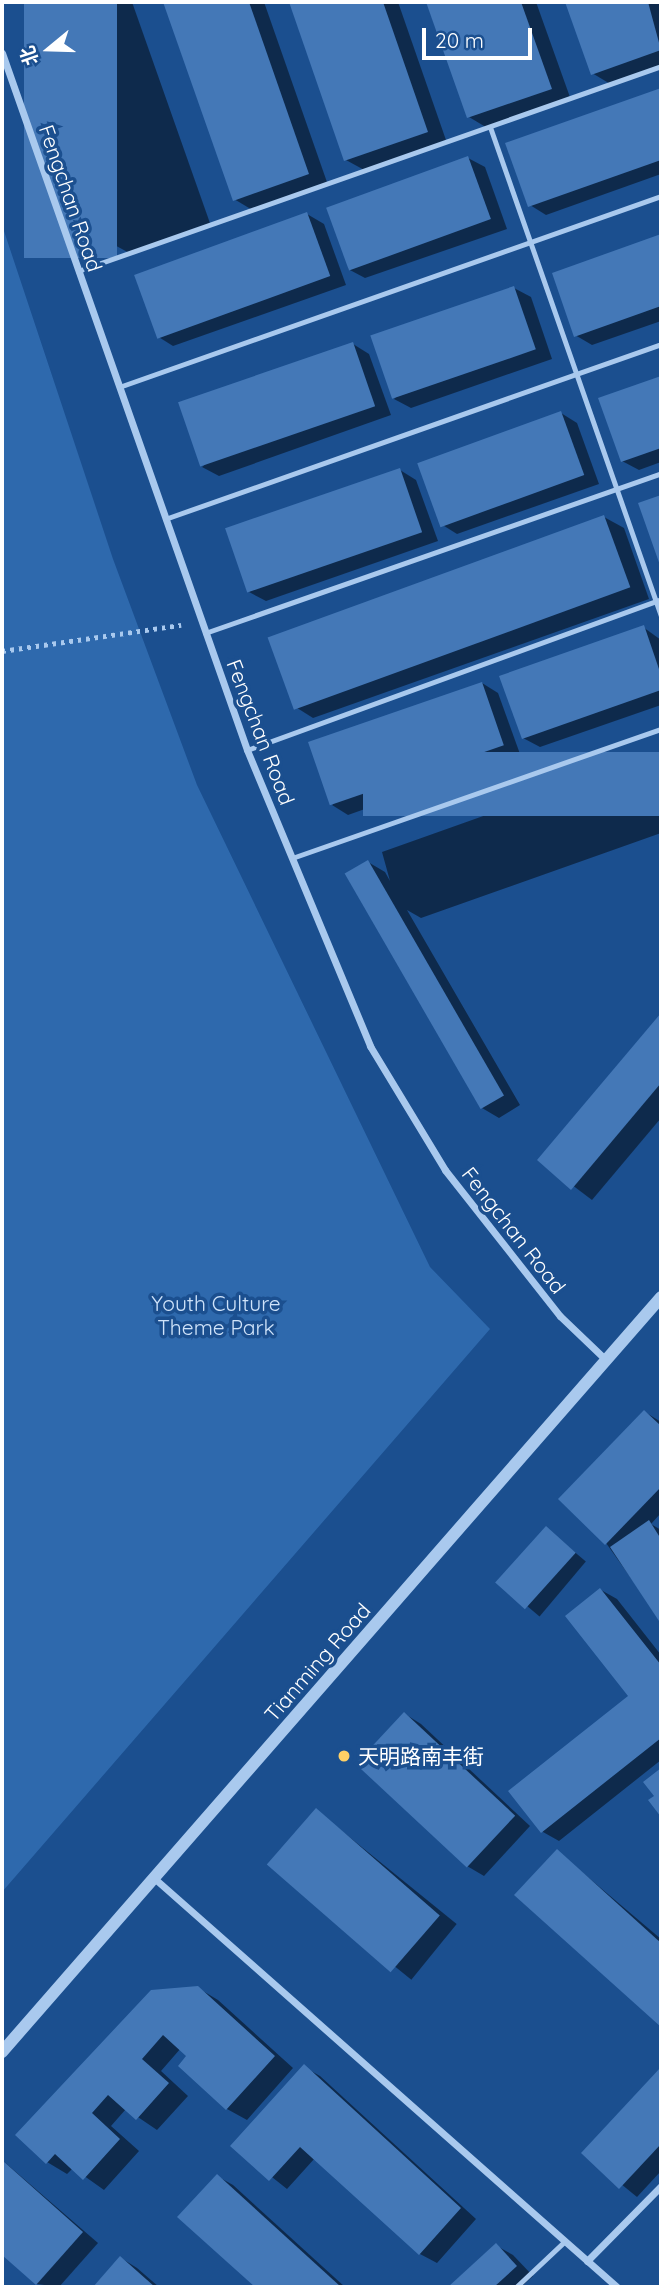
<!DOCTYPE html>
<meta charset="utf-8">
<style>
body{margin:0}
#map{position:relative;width:663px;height:2289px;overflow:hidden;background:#1b4f8f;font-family:Quicksand,"Noto Sans SC",sans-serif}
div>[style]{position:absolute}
.green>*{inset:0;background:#2e69ad}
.shadow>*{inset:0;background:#0007;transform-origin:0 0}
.building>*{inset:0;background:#4478b7;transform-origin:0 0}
.path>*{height:4.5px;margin-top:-2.25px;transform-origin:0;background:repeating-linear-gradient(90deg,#a9c9ee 0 3.5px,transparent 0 8.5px)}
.service>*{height:5px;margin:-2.5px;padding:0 2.5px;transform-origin:2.5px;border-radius:2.5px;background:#a9c9ee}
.minor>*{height:7px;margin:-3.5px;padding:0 3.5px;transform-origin:3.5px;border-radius:3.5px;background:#a9c9ee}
.tertiary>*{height:12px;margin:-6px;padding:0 6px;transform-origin:6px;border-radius:6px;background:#a9c9ee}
.dots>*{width:19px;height:19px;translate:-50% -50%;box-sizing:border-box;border:4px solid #1b4f8f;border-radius:50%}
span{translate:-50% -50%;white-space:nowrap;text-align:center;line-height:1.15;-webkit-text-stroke:7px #1b4f8f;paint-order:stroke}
.street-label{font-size:21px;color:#fff}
.park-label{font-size:21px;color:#cfe3fa}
.poi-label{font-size:21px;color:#fff}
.left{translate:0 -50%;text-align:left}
.frame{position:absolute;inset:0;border:4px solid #fff;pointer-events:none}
.north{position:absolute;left:14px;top:14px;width:70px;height:70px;-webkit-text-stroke:5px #1b4f8f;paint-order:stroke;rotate:251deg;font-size:19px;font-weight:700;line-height:28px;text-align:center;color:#fff}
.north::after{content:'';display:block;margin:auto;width:24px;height:32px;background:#fff;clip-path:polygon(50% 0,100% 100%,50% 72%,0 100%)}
.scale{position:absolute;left:422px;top:28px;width:110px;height:32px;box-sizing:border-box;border:4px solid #fff;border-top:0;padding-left:9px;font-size:21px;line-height:24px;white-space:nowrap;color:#fff;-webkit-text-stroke:5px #1b4f8f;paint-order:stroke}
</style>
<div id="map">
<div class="green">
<i style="clip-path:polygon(2px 225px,113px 559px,197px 785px,430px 1267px,490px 1329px,2px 1892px)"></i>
</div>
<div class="shadow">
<i style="clip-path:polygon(26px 2px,132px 2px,211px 226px,131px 254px,111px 243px)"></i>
<i style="clip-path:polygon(164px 2px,264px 2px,328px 185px,254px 211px,234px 199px)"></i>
<i style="clip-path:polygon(290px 2px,398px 2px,447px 143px,366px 171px,346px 160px)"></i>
<i style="clip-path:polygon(428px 2px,536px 2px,571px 100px,489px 129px,469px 117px)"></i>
<i style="clip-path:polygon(567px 2px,661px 2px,661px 68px,612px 85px,592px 73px)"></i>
<i style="clip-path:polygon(660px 90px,661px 174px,546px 215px,530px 205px)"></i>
<i style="clip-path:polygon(468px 158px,485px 167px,507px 229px,365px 278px,348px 269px)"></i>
<i style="clip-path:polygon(307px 214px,324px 224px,346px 285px,173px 346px,157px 336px)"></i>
<i style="clip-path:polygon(661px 236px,661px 321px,592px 345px,575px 335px,554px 274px)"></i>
<i style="clip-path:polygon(514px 288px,531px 297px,552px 359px,411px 408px,394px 399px)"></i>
<i style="clip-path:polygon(353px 344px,369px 354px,391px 415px,219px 476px,202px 467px)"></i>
<i style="clip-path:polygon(661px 378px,661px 462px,639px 470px,622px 461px,600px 399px)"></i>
<i style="clip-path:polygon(561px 413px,577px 423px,599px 484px,457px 534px,441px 524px)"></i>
<i style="clip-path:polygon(400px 470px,416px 480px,438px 541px,266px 601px,249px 592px)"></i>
<i style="clip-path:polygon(604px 517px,624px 528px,649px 599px,313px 718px,294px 706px)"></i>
<i style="clip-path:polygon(643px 627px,661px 640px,661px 705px,540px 747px,523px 738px)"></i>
<i style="clip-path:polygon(482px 683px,498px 693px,520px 754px,348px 815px,332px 805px)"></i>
<i style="clip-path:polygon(661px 753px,661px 833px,421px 918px,407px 910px,520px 1105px,499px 1118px,482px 1108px,368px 862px,385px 872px,390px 881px,382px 852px)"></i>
<i style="clip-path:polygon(661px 1016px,661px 1118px,592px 1200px,539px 1160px)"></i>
<i style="clip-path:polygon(645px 1412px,661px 1422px,661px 1513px,651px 1524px,661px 1530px,661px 1620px,606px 1543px)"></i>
<i style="left:546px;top:1528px;width:52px;height:72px;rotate:40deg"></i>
<i style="clip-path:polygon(601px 1590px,617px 1599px,661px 1655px,661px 1760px,559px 1841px,543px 1832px,511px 1791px,631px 1696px)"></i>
<i style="clip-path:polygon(405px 1714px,421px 1724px,530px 1826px,484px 1876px,467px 1866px)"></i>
<i style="left:316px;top:1810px;width:181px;height:72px;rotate:39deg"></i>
<i style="clip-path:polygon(557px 1851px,661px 1939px,661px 2025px,517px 1895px)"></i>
<i style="clip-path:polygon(198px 1988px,218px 2000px,293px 2068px,247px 2120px,227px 2109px,181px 2048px,161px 2071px,188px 2096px,157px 2130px,126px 2109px,111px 2126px,139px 2151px,104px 2190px,73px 2168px,67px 2174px,47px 2162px)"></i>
<i style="clip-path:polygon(304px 2067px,320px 2076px,476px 2219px,437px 2263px,420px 2254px,315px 2158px,287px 2189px,233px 2146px)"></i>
<i style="clip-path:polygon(661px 2070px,661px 2171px,637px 2197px,583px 2153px)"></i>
<i style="clip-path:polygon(2px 2160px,98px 2243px,59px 2287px,37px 2284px,2px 2252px)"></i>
<i style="clip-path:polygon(217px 2176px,233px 2185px,345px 2287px,257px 2287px,180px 2216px)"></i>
<i style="clip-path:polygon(497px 2246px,513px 2255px,533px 2276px,521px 2287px,451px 2287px)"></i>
<i style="clip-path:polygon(121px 2258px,137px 2268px,159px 2287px,95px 2287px)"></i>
</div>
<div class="building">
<i style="left:24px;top:2px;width:93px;height:256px"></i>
<i style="clip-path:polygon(163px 2px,249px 2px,309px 174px,233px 201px)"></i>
<i style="clip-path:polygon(289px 2px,383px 2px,428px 132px,344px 161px)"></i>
<i style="clip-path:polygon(426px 2px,521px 2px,552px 89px,467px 118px)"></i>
<i style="clip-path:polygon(565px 2px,648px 2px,661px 50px,591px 75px)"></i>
<i style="clip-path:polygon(661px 88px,661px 160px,528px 207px,505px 143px)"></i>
<i style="left:468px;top:156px;width:67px;height:151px;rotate:70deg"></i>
<i style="left:307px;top:212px;width:68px;height:184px;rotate:70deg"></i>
<i style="clip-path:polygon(661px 234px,661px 306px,574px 337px,552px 273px)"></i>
<i style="left:514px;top:286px;width:67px;height:152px;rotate:71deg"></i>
<i style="left:353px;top:342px;width:68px;height:185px;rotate:71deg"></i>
<i style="clip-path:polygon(661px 376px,661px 448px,621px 462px,598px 398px)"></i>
<i style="left:561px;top:411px;width:68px;height:153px;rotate:70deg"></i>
<i style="left:400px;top:468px;width:68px;height:185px;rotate:71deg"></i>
<i style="clip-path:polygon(661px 495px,661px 568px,638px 503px)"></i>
<i style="left:604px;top:515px;width:77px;height:358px;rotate:70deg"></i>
<i style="clip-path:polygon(644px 625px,661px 675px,661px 690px,522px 739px,499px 676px)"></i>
<i style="left:482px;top:682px;width:67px;height:184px;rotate:71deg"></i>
<i style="left:661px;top:752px;width:64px;height:298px;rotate:90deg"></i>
<i style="left:368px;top:860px;width:272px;height:27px;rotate:60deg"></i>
<i style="clip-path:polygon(661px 1013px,661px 1083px,571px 1190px,537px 1160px)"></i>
<i style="clip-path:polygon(644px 1410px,661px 1426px,661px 1487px,605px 1545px,558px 1499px)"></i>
<i style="clip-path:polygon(649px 1520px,661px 1539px,661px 1624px,610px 1547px)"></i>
<i style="left:546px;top:1526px;width:40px;height:76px;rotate:42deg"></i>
<i style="clip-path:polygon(600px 1588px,661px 1665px,661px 1738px,541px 1833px,508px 1791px,628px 1696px,565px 1616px)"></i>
<i style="left:404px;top:1712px;width:152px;height:71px;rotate:43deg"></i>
<i style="clip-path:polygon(661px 1768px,661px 1817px,648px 1800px,654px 1796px,643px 1782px)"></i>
<i style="left:316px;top:1808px;width:164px;height:75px;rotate:41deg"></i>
<i style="clip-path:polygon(557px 1849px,661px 1943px,661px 2027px,514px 1895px)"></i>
<i style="clip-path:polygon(198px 1986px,275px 2056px,226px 2110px,178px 2066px,186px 2056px,163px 2035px,142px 2059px,169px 2083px,136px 2120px,108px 2095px,92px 2113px,120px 2139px,83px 2180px,55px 2154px,46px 2164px,15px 2135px,151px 1990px)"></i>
<i style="clip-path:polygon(304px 2064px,461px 2208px,419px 2255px,300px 2147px,269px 2181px,230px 2146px)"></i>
<i style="clip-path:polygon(661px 2067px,661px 2144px,619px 2189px,581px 2153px)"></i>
<i style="clip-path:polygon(2px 2160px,83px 2232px,36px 2285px,2px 2255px)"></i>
<i style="clip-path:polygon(217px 2174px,341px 2287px,255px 2287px,177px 2217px)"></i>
<i style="clip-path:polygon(496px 2243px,517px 2266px,494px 2287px,448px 2287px)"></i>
<i style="clip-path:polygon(120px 2256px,155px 2287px,93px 2287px)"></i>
</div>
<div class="path">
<i style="left:2px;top:651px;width:181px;rotate:-8.3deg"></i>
</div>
<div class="service">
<i style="left:490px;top:127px;width:518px;rotate:70.73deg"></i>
<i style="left:78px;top:271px;width:618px;rotate:-19.37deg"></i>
<i style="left:119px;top:387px;width:575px;rotate:-19.41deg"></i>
<i style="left:165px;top:519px;width:526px;rotate:-19.43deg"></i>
<i style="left:205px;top:633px;width:483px;rotate:-19.3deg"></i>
<i style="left:247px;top:750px;width:441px;rotate:-20deg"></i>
<i style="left:292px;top:858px;width:391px;rotate:-19.3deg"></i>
<i style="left:516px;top:2287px;width:67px;rotate:-43.2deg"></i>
</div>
<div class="minor">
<i style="left:2px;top:53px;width:739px;rotate:70.63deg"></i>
<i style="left:247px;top:750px;width:321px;rotate:67.4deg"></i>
<i style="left:370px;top:1046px;width:145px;rotate:58.8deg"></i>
<i style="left:445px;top:1170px;width:186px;rotate:51.8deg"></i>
<i style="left:560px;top:1316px;width:64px;rotate:43.7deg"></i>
<i style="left:154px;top:1878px;width:618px;rotate:41.46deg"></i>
<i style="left:587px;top:2261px;width:105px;rotate:-45.4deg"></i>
</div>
<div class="tertiary">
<i style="left:2px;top:2052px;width:1002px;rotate:-48.88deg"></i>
</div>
<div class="dots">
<i style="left:344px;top:1756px;background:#ffd166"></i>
</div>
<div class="street-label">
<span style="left:71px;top:198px;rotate:71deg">Fengchan Road</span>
<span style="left:261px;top:732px;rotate:69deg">Fengchan Road</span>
<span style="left:514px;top:1230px;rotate:52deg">Fengchan Road</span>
<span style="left:317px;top:1662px;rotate:-49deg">Tianming Road</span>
</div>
<div class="park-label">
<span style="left:216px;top:1315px">Youth Culture<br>Theme Park</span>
</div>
<div class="poi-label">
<span class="left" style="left:358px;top:1756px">天明路南丰街</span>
</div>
<div class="frame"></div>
<div class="north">北</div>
<div class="scale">20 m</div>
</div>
